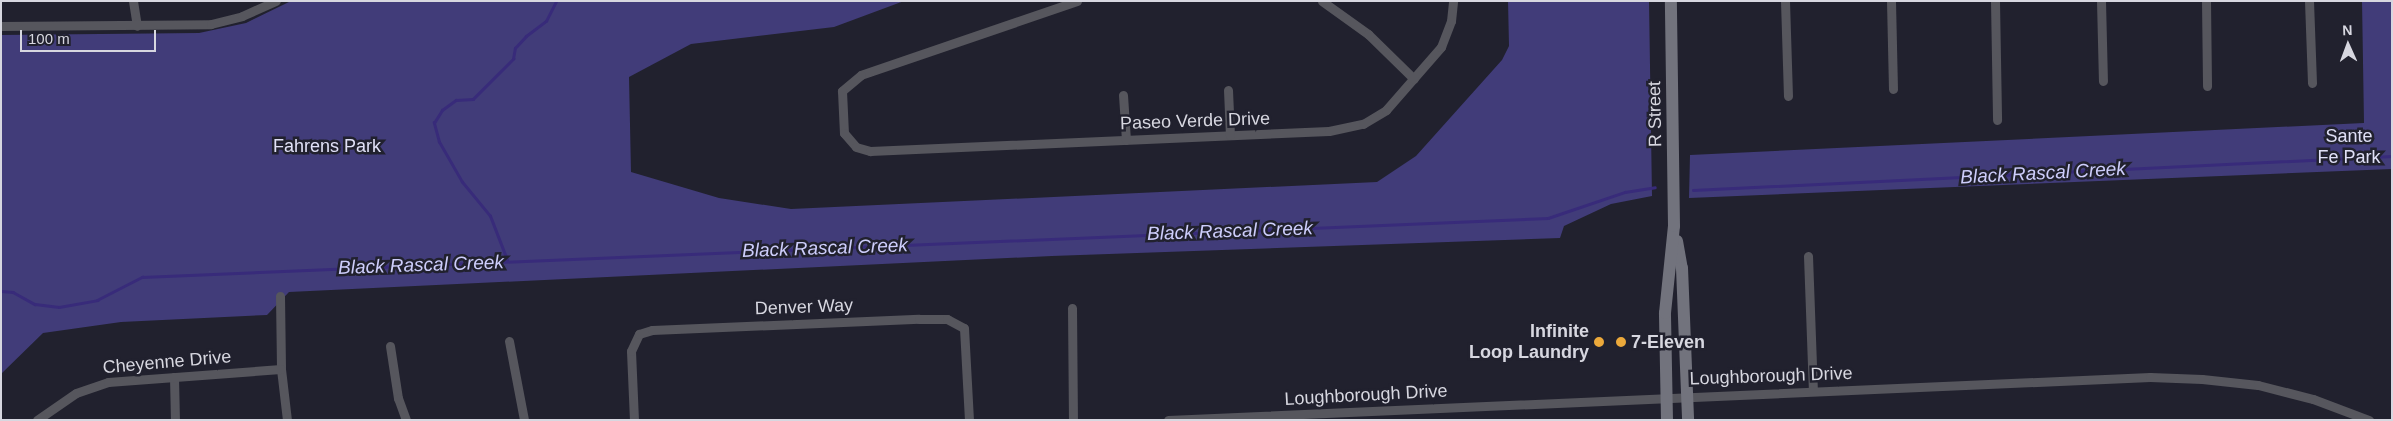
<!DOCTYPE html>
<style>
body{margin:0}
#map{position:relative;width:2393px;height:421px;overflow:hidden;background:#21212e;font-family:Helvetica,sans-serif}
div>[style]{position:absolute}
.green>*{inset:0;background:#413c79}
.stream>*{height:2.5px;margin:-1.25px;padding:0 1.25px;transform-origin:1.25px;border-radius:1.25px;background:#382b7a}
.street>*{height:9px;margin:-4.5px;padding:0 4.5px;transform-origin:4.5px;border-radius:4.5px;background:#56565d}
.secondary>*{height:12px;margin:-6px;padding:0 6px;transform-origin:6px;border-radius:6px;background:#72737d}
.dots>*{width:14px;height:14px;translate:-50% -50%;box-sizing:border-box;border:2px solid #21212e;border-radius:50%}
span{translate:-50% -50%;white-space:nowrap;text-align:center;line-height:1.15;-webkit-text-stroke:5px #21212e;paint-order:stroke}
.street-label{font-size:18px;color:#d7d7e0}
.park-label{font-size:18px;color:#e0e0f7}
.poi-label{font-size:18px;color:#d7d7e0;font-weight:700}
.right{translate:-100% -50%;text-align:right}
.left{translate:0 -50%;text-align:left}
.water-label{font-size:19px;color:#cdcdfb;font-style:italic}
.frame{position:absolute;inset:0;border:2px solid #d7d7e0;pointer-events:none}
.north{position:absolute;left:2323px;top:20px;width:50px;height:50px;-webkit-text-stroke:4px #21212e;paint-order:stroke;rotate:358deg;font-size:14px;font-weight:700;line-height:20px;text-align:center;color:#d7d7e0}
.north::after{content:'';display:block;margin:auto;width:18px;height:22px;background:#d7d7e0;clip-path:polygon(50% 0,100% 100%,50% 72%,0 100%)}
.scale{position:absolute;left:20px;top:30px;width:136px;height:22px;box-sizing:border-box;border:2px solid #d7d7e0;border-top:0;padding-left:6px;font-size:15px;line-height:18px;white-space:nowrap;color:#d7d7e0;-webkit-text-stroke:4px #21212e;paint-order:stroke}
</style>
<div id="map">
<div class="green">
<i style="clip-path:polygon(291px 1px,904px 1px,834px 27px,691px 44px,629px 77px,631px 172px,719px 198px,791px 209px,1377px 182px,1416px 156px,1502px 60px,1509px 46px,1508px 1px,1649px 1px,1652px 196px,1611px 204px,1564px 226px,1560px 238px,1052px 256px,289px 292px,267px 315px,121px 322px,43px 333px,1px 374px,1px 35px,199px 33px,246px 23px)"></i>
<i style="clip-path:polygon(2362px 1px,2392px 1px,2392px 169px,1689px 198px,1690px 155px,2364px 123px)"></i>
</div>
<div class="stream">
<i style="left:1693px;top:190px;width:700px;rotate:-2.78deg"></i>
<i style="left:507px;top:260px;width:47px;rotate:-111.1deg"></i>
<i style="left:490px;top:216px;width:44px;rotate:-129.5deg"></i>
<i style="left:462px;top:182px;width:46px;rotate:-119.9deg"></i>
<i style="left:439px;top:142px;width:20px;rotate:-105deg"></i>
<i style="left:434px;top:123px;width:15px;rotate:-58deg"></i>
<i style="left:442px;top:110px;width:17px;rotate:-36deg"></i>
<i style="left:456px;top:100px;width:17px;rotate:-3deg"></i>
<i style="left:473px;top:99px;width:57px;rotate:-45deg"></i>
<i style="left:513px;top:59px;width:11px;rotate:-80deg"></i>
<i style="left:515px;top:48px;width:16px;rotate:-47deg"></i>
<i style="left:526px;top:36px;width:25px;rotate:-37deg"></i>
<i style="left:546px;top:21px;width:22px;rotate:-63deg"></i>
<i style="left:1px;top:291px;width:12px;rotate:5deg"></i>
<i style="left:13px;top:292px;width:25px;rotate:29deg"></i>
<i style="left:35px;top:304px;width:24px;rotate:7deg"></i>
<i style="left:59px;top:307px;width:39px;rotate:-10deg"></i>
<i style="left:97px;top:300px;width:51px;rotate:-27.1deg"></i>
<i style="left:142px;top:277px;width:1407px;rotate:-2.4deg"></i>
<i style="left:1548px;top:218px;width:81px;rotate:-18.7deg"></i>
<i style="left:1625px;top:192px;width:30px;rotate:-9deg"></i>
</div>
<div class="street">
<i style="left:133px;top:1px;width:25px;rotate:81deg"></i>
<i style="left:1077px;top:1px;width:228px;rotate:161.1deg"></i>
<i style="left:861px;top:75px;width:25px;rotate:140deg"></i>
<i style="left:842px;top:91px;width:42px;rotate:87.3deg"></i>
<i style="left:844px;top:133px;width:18px;rotate:49deg"></i>
<i style="left:856px;top:147px;width:15px;rotate:16deg"></i>
<i style="left:870px;top:151px;width:459px;rotate:-2.5deg"></i>
<i style="left:1329px;top:131px;width:35px;rotate:-12deg"></i>
<i style="left:1363px;top:124px;width:27px;rotate:-31deg"></i>
<i style="left:1386px;top:110px;width:84px;rotate:-48.9deg"></i>
<i style="left:1441px;top:47px;width:28px;rotate:-69deg"></i>
<i style="left:1451px;top:21px;width:20px;rotate:-84deg"></i>
<i style="left:1322px;top:1px;width:57px;rotate:35.7deg"></i>
<i style="left:1368px;top:34px;width:64px;rotate:44.4deg"></i>
<i style="left:1785px;top:1px;width:95px;rotate:88.2deg"></i>
<i style="left:1891px;top:1px;width:88px;rotate:88.7deg"></i>
<i style="left:1995px;top:1px;width:119px;rotate:89deg"></i>
<i style="left:2101px;top:1px;width:80px;rotate:88.6deg"></i>
<i style="left:2206px;top:1px;width:85px;rotate:89.3deg"></i>
<i style="left:2309px;top:1px;width:82px;rotate:87.9deg"></i>
<i style="left:1px;top:26px;width:210px;rotate:-0.5deg"></i>
<i style="left:211px;top:24px;width:32px;rotate:-14deg"></i>
<i style="left:242px;top:16px;width:37px;rotate:-24deg"></i>
<i style="left:1228px;top:90px;width:45px;rotate:87.5deg"></i>
<i style="left:1123px;top:95px;width:45px;rotate:86.2deg"></i>
<i style="left:1808px;top:256px;width:135px;rotate:87.9deg"></i>
<i style="left:280px;top:296px;width:73px;rotate:89.2deg"></i>
<i style="left:281px;top:369px;width:51px;rotate:83.3deg"></i>
<i style="left:1072px;top:308px;width:112px;rotate:89.5deg"></i>
<i style="left:509px;top:341px;width:80px;rotate:79.2deg"></i>
<i style="left:390px;top:346px;width:53px;rotate:81.3deg"></i>
<i style="left:398px;top:398px;width:23px;rotate:70deg"></i>
<i style="left:174px;top:377px;width:43px;rotate:88.7deg"></i>
<i style="left:37px;top:420px;width:47px;rotate:-34.7deg"></i>
<i style="left:76px;top:393px;width:34px;rotate:-19deg"></i>
<i style="left:108px;top:382px;width:173px;rotate:-4.3deg"></i>
<i style="left:634px;top:420px;width:69px;rotate:-92.5deg"></i>
<i style="left:631px;top:351px;width:19px;rotate:-65deg"></i>
<i style="left:639px;top:334px;width:14px;rotate:-17deg"></i>
<i style="left:652px;top:330px;width:267px;rotate:-2.4deg"></i>
<i style="left:919px;top:319px;width:28px"></i>
<i style="left:947px;top:319px;width:19px;rotate:28deg"></i>
<i style="left:964px;top:328px;width:92px;rotate:86.9deg"></i>
<i style="left:1168px;top:420px;width:983px;rotate:-2.51deg"></i>
<i style="left:2150px;top:377px;width:52px;rotate:2.2deg"></i>
<i style="left:2202px;top:379px;width:56px;rotate:6.1deg"></i>
<i style="left:2258px;top:385px;width:57px;rotate:14.3deg"></i>
<i style="left:2313px;top:399px;width:60px;rotate:20.6deg"></i>
</div>
<div class="secondary">
<i style="left:1677px;top:241px;width:27px;rotate:80deg"></i>
<i style="left:1682px;top:268px;width:152px;rotate:87.7deg"></i>
<i style="left:1667px;top:420px;width:107px;rotate:-91.1deg"></i>
<i style="left:1665px;top:313px;width:87px;rotate:-84.1deg"></i>
<i style="left:1674px;top:226px;width:225px;rotate:-90.8deg"></i>
</div>
<div class="dots">
<i style="left:1599px;top:342px;background:#eca93b"></i>
<i style="left:1621px;top:342px;background:#eca93b"></i>
</div>
<div class="street-label">
<span style="left:1655px;top:114px;rotate:-91deg">R Street</span>
<span style="left:1195px;top:121px;rotate:-2deg">Paseo Verde Drive</span>
<span style="left:804px;top:307px;rotate:-2deg">Denver Way</span>
<span style="left:167px;top:362px;rotate:-5deg">Cheyenne Drive</span>
<span style="left:1771px;top:376px;rotate:-2deg">Loughborough Drive</span>
<span style="left:1366px;top:395px;rotate:-3deg">Loughborough Drive</span>
</div>
<div class="park-label">
<span style="left:2349px;top:147px">Sante<br>Fe Park</span>
<span style="left:327px;top:146px">Fahrens Park</span>
</div>
<div class="poi-label">
<span class="right" style="left:1589px;top:342px">Infinite<br>Loop Laundry</span>
<span class="left" style="left:1631px;top:342px">7-Eleven</span>
</div>
<div class="water-label">
<span style="left:2043px;top:173px;rotate:-3deg">Black Rascal Creek</span>
<span style="left:1230px;top:231px;rotate:-2deg">Black Rascal Creek</span>
<span style="left:825px;top:248px;rotate:-2deg">Black Rascal Creek</span>
<span style="left:421px;top:265px;rotate:-2deg">Black Rascal Creek</span>
</div>
<div class="frame"></div>
<div class="north">N</div>
<div class="scale">100 m</div>
</div>
